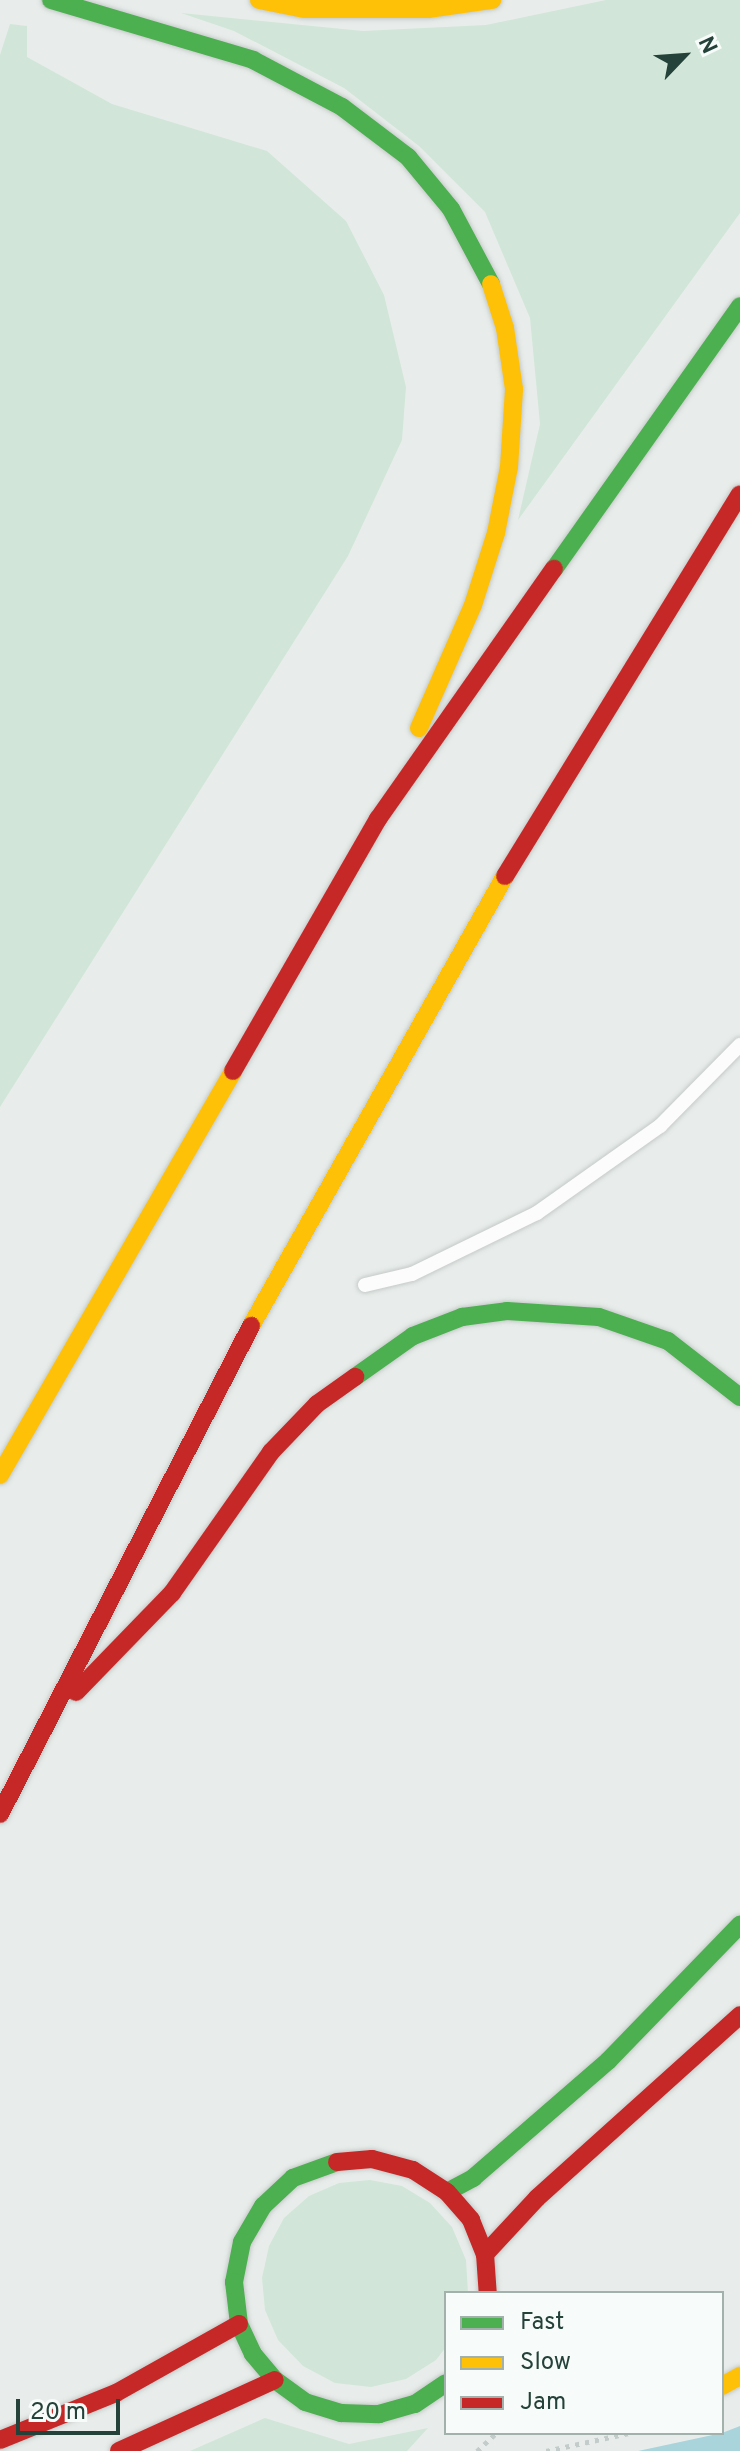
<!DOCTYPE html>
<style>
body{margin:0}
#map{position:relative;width:740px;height:2451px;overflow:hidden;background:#e8edeb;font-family:Overpass,sans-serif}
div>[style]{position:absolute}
.green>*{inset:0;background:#d1e6d8}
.water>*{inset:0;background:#a9d4db}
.path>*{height:5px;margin-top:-2.5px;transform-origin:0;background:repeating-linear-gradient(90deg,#c3ccca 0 4px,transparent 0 10px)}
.roads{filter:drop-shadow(0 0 2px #c5cac8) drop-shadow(0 0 2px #c5cac8)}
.lane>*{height:14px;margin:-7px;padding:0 7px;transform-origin:7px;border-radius:7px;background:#fcfcfc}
.fast>*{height:18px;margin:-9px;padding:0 9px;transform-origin:9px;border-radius:9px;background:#4caf50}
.slow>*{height:18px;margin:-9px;padding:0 9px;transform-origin:9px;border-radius:9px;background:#ffc107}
.jam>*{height:18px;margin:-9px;padding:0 9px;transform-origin:9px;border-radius:9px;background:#c62828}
span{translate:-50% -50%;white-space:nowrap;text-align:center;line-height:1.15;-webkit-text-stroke:7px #f7fbf9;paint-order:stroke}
.legend{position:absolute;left:444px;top:2291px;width:280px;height:144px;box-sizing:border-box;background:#f7fbf9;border:2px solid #a3b1ad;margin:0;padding:10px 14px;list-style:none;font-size:24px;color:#24423a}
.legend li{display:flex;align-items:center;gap:16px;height:40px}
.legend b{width:40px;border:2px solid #a3b1ad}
.north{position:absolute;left:644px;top:16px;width:80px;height:80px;-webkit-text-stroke:6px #f7fbf9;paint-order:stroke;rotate:65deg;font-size:22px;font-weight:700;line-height:32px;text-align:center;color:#24423a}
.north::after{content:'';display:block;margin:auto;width:28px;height:36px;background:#24423a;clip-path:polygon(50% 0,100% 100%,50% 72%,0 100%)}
.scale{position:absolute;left:16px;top:2399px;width:104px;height:36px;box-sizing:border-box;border:4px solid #24423a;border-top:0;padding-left:10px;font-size:24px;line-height:28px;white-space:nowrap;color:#24423a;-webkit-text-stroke:6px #f7fbf9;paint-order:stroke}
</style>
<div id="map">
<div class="green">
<i style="clip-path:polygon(606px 0,740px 0,740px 213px,518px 520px,540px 424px,530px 318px,485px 212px,419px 146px,344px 88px,234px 31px,181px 13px,363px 31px,486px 25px)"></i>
<i style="clip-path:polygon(10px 24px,27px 26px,27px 57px,112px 104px,267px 151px,346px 221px,384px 295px,406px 387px,402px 440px,348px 556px,0 1107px,0 55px)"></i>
<i style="clip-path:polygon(370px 2180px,402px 2186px,430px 2203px,452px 2227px,466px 2260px,468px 2293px,446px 2293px,446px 2347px,436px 2360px,406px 2379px,371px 2387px,335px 2383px,303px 2366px,278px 2340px,265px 2310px,262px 2278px,269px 2246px,284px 2218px,309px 2196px,339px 2183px)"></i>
<i style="clip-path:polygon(265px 2418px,349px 2444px,428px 2428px,407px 2451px,190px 2451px)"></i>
</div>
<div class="water">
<i style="clip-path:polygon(740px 2426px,740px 2451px,638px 2451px,722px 2433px)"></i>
</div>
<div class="path">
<i style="left:477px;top:2451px;width:26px;rotate:-43deg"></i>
<i style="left:546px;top:2451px;width:85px;rotate:-12.2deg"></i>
</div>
<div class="roads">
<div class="lane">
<i style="left:365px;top:1285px;width:48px;rotate:-13.2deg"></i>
<i style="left:412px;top:1274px;width:139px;rotate:-26deg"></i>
<i style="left:537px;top:1213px;width:151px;rotate:-35.3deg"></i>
<i style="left:660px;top:1126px;width:114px;rotate:-45.4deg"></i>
</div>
<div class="fast">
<i style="left:51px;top:0;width:211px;rotate:16.5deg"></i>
<i style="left:253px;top:60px;width:101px;rotate:27.8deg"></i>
<i style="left:342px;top:107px;width:83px;rotate:37.1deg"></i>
<i style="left:408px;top:157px;width:67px;rotate:50.4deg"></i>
<i style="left:451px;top:209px;width:85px;rotate:61.9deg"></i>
<i style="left:554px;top:569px;width:322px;rotate:-54.7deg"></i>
<i style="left:355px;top:1377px;width:71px;rotate:-35.3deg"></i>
<i style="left:413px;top:1336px;width:53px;rotate:-21.2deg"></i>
<i style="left:462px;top:1317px;width:45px;rotate:-7.6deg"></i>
<i style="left:507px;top:1311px;width:92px;rotate:3.7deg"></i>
<i style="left:599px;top:1317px;width:73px;rotate:19.2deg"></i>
<i style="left:668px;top:1341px;width:91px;rotate:37.9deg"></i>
<i style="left:337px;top:2162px;width:47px;rotate:160deg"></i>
<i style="left:293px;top:2178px;width:41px;rotate:137deg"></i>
<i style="left:263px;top:2206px;width:42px;rotate:120.3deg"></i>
<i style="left:242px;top:2242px;width:41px;rotate:101.3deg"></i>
<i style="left:234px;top:2282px;width:42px;rotate:83.2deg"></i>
<i style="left:239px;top:2324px;width:33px;rotate:65deg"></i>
<i style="left:253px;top:2354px;width:34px;rotate:50deg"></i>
<i style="left:275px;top:2380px;width:37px;rotate:36deg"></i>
<i style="left:305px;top:2402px;width:38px;rotate:17deg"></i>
<i style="left:341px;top:2413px;width:38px;rotate:2deg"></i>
<i style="left:379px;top:2414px;width:37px;rotate:-16deg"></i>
<i style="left:415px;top:2404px;width:37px;rotate:-34deg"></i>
<i style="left:447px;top:2192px;width:30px;rotate:-28deg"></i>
<i style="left:473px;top:2178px;width:179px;rotate:-40.9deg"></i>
<i style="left:608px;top:2061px;width:190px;rotate:-45.9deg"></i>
</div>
<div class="slow">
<i style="left:259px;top:0;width:47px;rotate:11.1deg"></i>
<i style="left:305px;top:9px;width:123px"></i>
<i style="left:428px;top:9px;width:65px;rotate:-8deg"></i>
<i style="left:419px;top:728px;width:134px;rotate:-66.3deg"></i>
<i style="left:473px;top:605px;width:76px;rotate:-72.3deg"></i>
<i style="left:496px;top:533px;width:67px;rotate:-78.9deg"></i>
<i style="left:509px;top:467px;width:78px;rotate:-86.3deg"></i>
<i style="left:514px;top:389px;width:62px;rotate:-98.4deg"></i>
<i style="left:505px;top:328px;width:46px;rotate:-107.7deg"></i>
<i style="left:251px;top:1326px;width:517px;rotate:-60.56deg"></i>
<i style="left:0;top:1475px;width:466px;rotate:-60deg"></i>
<i style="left:722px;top:2386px;width:21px;rotate:-29deg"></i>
</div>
<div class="jam">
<i style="left:505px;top:876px;width:448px;rotate:-58.4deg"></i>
<i style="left:233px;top:1071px;width:291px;rotate:-60.1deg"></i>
<i style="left:378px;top:819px;width:306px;rotate:-54.9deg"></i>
<i style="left:76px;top:1692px;width:138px;rotate:-45.9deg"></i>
<i style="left:172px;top:1593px;width:172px;rotate:-54.9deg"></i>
<i style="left:271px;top:1452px;width:66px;rotate:-46.2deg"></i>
<i style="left:317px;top:1404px;width:47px;rotate:-35.4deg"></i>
<i style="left:0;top:1814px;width:549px;rotate:-62.78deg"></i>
<i style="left:337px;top:2162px;width:35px;rotate:-5deg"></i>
<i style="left:372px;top:2159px;width:42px;rotate:15deg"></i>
<i style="left:413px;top:2170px;width:40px;rotate:32.9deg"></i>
<i style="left:447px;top:2192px;width:37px;rotate:49deg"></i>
<i style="left:471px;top:2220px;width:37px;rotate:68deg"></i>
<i style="left:485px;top:2254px;width:39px;rotate:86deg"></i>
<i style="left:485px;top:2254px;width:76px;rotate:-47.1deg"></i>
<i style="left:537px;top:2198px;width:273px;rotate:-42deg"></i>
<i style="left:0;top:2440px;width:125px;rotate:-22.1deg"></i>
<i style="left:116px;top:2393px;width:141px;rotate:-29.3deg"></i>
<i style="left:119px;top:2451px;width:171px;rotate:-24.5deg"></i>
</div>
</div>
<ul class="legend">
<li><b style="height:10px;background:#4caf50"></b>Fast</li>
<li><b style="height:10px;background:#ffc107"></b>Slow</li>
<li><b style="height:10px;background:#c62828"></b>Jam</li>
</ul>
<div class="north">N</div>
<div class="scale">20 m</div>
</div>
